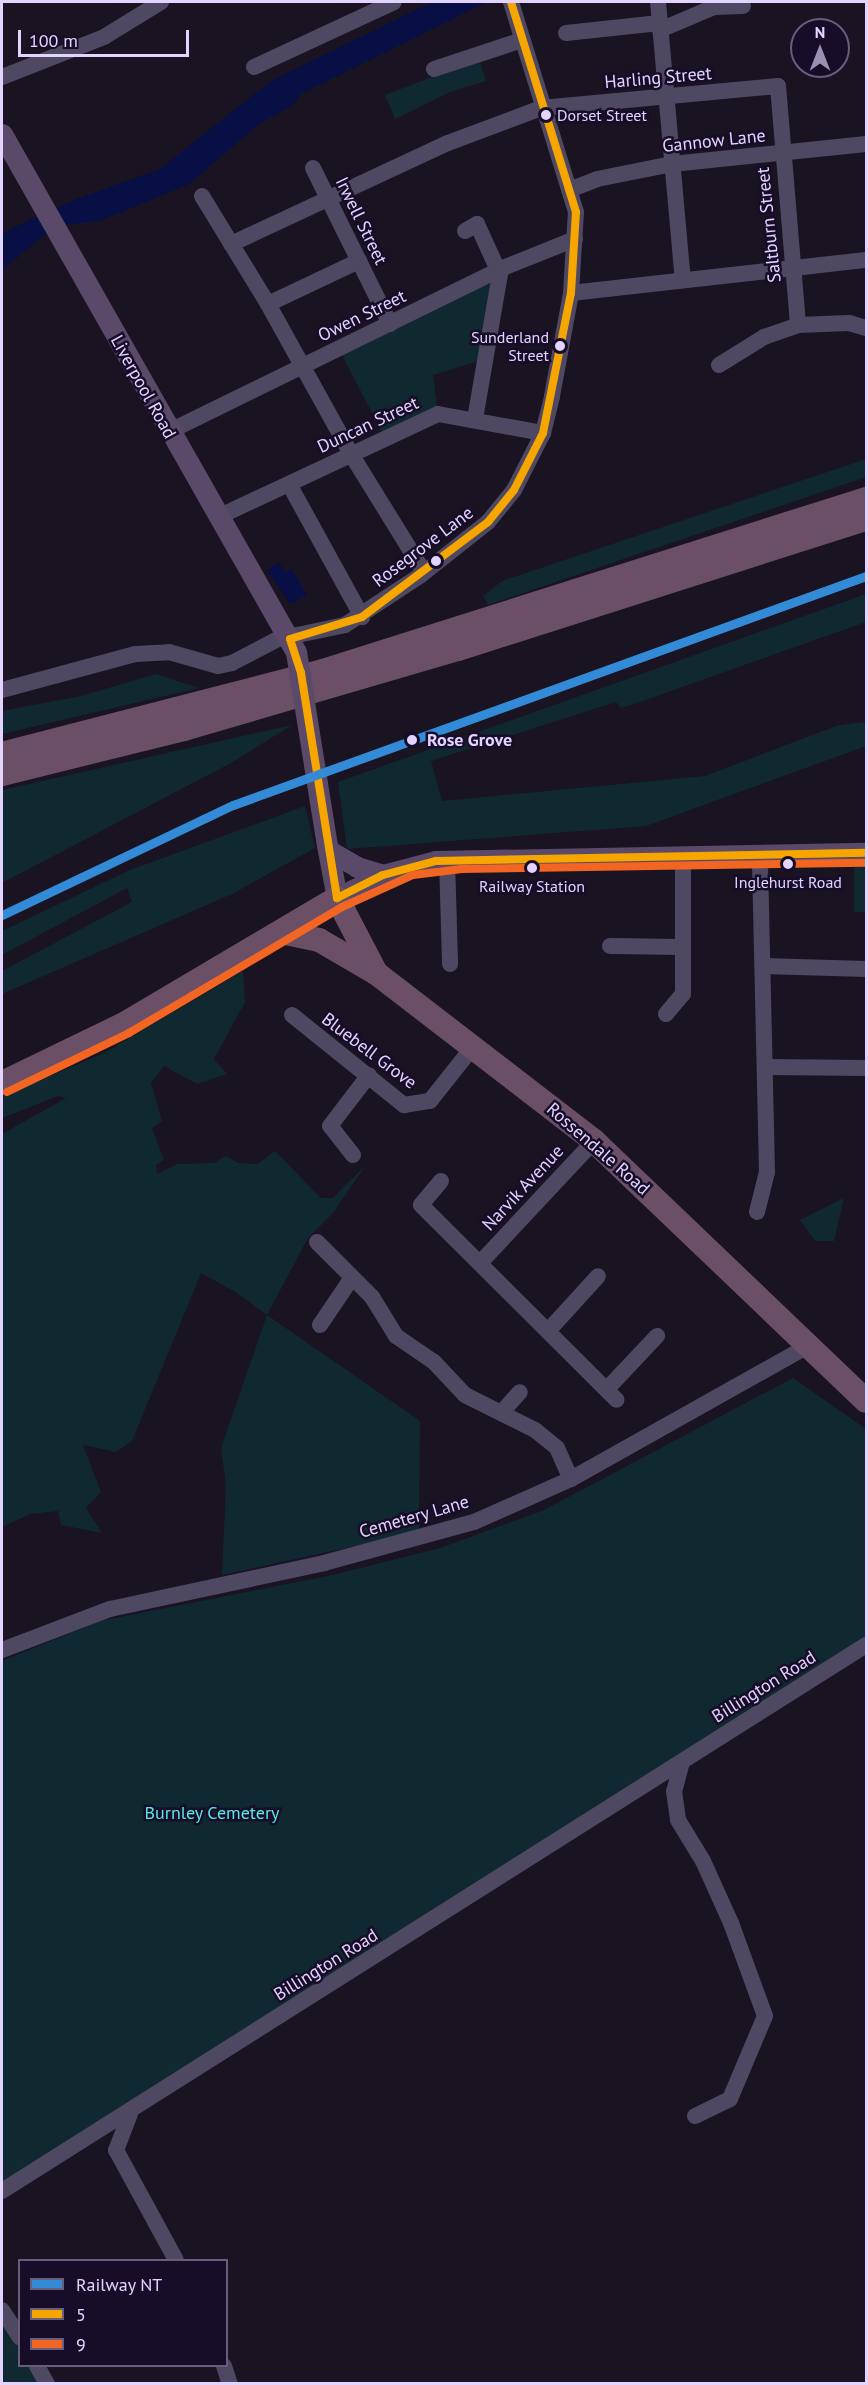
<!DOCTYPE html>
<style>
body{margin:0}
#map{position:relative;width:868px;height:2385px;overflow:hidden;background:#191322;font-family:"PT Sans",sans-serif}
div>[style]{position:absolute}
.green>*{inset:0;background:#102931;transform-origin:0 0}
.water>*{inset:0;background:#070f45}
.minor>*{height:16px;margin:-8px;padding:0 8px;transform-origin:8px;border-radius:8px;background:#4f4863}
.major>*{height:21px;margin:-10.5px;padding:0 10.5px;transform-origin:10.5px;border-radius:10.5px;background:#5a4968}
.highway>*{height:24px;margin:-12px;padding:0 12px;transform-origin:12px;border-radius:12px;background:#6a4f67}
.major-bridge>*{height:21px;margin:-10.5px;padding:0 10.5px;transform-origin:10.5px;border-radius:10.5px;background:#5a4968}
.bus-1>*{height:8px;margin:-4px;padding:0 4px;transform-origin:4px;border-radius:4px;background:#f7a600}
.bus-2>*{height:8px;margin:-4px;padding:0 4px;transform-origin:4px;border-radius:4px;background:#f26522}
.rail-1>*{height:9px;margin:-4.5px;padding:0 4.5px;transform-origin:4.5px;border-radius:4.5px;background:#338bd7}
.dots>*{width:16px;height:16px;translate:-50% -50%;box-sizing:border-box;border:3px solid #180d28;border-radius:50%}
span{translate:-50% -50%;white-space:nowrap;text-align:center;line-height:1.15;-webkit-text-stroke:5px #180d28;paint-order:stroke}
.bus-label{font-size:16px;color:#e3d4ff}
.left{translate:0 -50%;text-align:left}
.right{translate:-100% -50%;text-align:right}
.street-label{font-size:18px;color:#e3d4ff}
.stop-label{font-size:18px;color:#e3d4ff;font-weight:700}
.park-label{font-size:18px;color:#54ebe7}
.frame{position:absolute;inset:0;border:3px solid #e3d4ff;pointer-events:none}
.legend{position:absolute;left:18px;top:2259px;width:210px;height:108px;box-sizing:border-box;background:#180d28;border:2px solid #695d7e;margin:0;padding:8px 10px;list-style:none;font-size:18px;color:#e3d4ff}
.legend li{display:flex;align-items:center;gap:12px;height:30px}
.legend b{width:30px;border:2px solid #695d7e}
.north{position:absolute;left:790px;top:18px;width:60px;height:60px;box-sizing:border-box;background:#180d28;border:2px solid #695d7e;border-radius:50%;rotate:0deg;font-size:16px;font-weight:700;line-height:24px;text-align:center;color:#e3d4ff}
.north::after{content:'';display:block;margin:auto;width:21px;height:27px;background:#9c90b2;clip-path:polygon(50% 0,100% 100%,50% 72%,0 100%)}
.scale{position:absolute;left:18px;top:30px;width:171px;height:27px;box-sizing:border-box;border:3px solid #e3d4ff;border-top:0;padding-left:8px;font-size:18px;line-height:21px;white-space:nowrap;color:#e3d4ff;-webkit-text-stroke:4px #180d28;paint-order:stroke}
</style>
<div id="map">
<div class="green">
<i style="clip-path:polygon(479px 59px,486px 81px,450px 92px,395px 119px,385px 95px)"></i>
<i style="clip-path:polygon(498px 270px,485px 359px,433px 375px,438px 414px,385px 438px,339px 349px)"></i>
<i style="clip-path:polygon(866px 459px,866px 477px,488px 605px,483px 596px,502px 581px)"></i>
<i style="clip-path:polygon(866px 594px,866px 622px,637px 703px,621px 708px,616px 702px,431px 761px,442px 801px,705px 776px,839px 725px,866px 722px,866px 746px,646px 826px,347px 849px,338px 782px)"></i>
<i style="clip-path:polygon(156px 674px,199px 688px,2px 734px,2px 711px,81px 696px)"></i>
<i style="clip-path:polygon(292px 725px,231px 763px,2px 883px,2px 790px)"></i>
<i style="clip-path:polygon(305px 806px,315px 848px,232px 894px,2px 994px,2px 971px,132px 902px,127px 888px,2px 955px,2px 931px,130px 870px)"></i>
<i style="left:866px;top:865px;width:47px;height:12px;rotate:90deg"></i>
<i style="clip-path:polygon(243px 971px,245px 1002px,214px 1059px,227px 1074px,197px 1084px,164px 1066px,151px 1083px,162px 1121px,152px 1128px,164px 1160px,156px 1165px,157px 1174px,177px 1164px,214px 1163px,226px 1156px,238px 1163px,258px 1164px,275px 1151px,321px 1198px,333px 1198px,366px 1165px,333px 1213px,308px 1238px,267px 1315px,420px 1421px,419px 1532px,222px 1575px,226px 1485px,221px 1448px,267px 1315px,237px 1293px,201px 1273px,132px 1441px,116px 1452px,83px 1445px,101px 1492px,86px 1508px,102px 1533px,61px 1525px,58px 1511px,30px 1514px,2px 1527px,2px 1134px,66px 1098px,58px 1096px,2px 1118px,2px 1097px,106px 1052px)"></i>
<i style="clip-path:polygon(844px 1198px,834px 1241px,815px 1241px,800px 1220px)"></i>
<i style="clip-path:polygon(793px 1378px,866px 1429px,866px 1645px,2px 2191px,2px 1661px,100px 1621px,328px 1576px,440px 1548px,544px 1510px)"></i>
<i style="clip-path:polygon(2px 2318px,19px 2346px,20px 2366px,32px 2366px,42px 2383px,2px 2383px)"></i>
</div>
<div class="water">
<i style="clip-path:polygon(432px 2px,487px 2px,301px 94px,292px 106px,260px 123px,189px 184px,100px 221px,65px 225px,43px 236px,2px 270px,2px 235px,15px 227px,74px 200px,160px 169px,271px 81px)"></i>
<i style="clip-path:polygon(279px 563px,285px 572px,292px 569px,307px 595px,290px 604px,267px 570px)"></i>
</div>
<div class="minor">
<i style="left:658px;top:2px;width:279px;rotate:84.9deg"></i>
<i style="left:660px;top:30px;width:59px;rotate:-23.1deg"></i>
<i style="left:714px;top:7px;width:29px;rotate:-2deg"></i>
<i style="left:566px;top:33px;width:94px;rotate:-6.1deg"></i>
<i style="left:254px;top:67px;width:154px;rotate:-24.9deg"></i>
<i style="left:434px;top:69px;width:93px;rotate:-18.2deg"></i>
<i style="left:2px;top:77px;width:110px;rotate:-21.4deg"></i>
<i style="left:104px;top:37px;width:67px;rotate:-31.6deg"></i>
<i style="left:313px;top:168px;width:174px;rotate:63.7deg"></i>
<i style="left:569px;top:190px;width:30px;rotate:-21deg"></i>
<i style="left:597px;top:179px;width:76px;rotate:-11.3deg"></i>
<i style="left:672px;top:164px;width:195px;rotate:-5.9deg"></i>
<i style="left:202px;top:196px;width:127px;rotate:58.6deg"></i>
<i style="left:268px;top:304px;width:171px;rotate:61deg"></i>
<i style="left:351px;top:454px;width:139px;rotate:58.3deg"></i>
<i style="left:465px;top:231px;width:14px;rotate:-30deg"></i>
<i style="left:477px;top:224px;width:51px;rotate:65.5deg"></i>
<i style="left:231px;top:244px;width:239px;rotate:-25deg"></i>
<i style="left:448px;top:143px;width:99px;rotate:-20.6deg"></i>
<i style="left:541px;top:108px;width:238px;rotate:-5.3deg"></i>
<i style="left:778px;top:86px;width:240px;rotate:85.2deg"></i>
<i style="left:571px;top:293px;width:297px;rotate:-6.4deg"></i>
<i style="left:268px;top:304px;width:101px;rotate:-25.3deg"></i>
<i style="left:719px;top:365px;width:53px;rotate:-31.9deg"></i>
<i style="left:764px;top:337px;width:36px;rotate:-19deg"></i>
<i style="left:798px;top:325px;width:51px;rotate:-2.2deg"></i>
<i style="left:849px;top:323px;width:18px;rotate:16deg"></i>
<i style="left:475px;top:419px;width:152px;rotate:-80.2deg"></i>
<i style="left:168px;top:432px;width:368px;rotate:-26.1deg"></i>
<i style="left:498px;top:270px;width:83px;rotate:-21.9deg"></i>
<i style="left:289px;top:484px;width:152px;rotate:61.2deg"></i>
<i style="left:218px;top:517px;width:243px;rotate:-25.1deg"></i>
<i style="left:438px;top:414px;width:107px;rotate:10.3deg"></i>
<i style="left:2px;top:690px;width:138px;rotate:-15.1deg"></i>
<i style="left:135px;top:654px;width:34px;rotate:-3deg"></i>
<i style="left:169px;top:652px;width:51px;rotate:15.9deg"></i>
<i style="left:218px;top:666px;width:14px;rotate:-12deg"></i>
<i style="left:232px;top:663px;width:52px;rotate:-27.6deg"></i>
<i style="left:278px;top:639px;width:68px;rotate:-11.8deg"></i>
<i style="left:345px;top:625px;width:91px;rotate:-33.3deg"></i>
<i style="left:421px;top:575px;width:85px;rotate:-38.3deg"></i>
<i style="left:488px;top:522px;width:41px;rotate:-50.9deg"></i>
<i style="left:514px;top:490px;width:64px;rotate:-63deg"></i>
<i style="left:543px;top:433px;width:38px;rotate:-76deg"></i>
<i style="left:552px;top:396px;width:105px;rotate:-79.5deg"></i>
<i style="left:571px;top:293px;width:81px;rotate:-86.5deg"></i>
<i style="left:576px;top:212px;width:220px;rotate:-107.2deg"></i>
<i style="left:447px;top:860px;width:104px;rotate:88.3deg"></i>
<i style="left:610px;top:946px;width:73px;rotate:0.8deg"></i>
<i style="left:763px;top:966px;width:103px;rotate:1.7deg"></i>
<i style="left:666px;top:1014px;width:26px;rotate:-50deg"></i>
<i style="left:683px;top:994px;width:138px;rotate:-90deg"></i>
<i style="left:292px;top:1015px;width:144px;rotate:38.8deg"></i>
<i style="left:404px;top:1105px;width:26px;rotate:-9deg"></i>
<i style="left:430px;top:1101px;width:68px;rotate:-51.6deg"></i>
<i style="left:766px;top:1067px;width:100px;rotate:0.6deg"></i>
<i style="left:353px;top:1155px;width:37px;rotate:-128deg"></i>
<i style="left:330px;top:1126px;width:64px;rotate:-52.6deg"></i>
<i style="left:441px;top:1181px;width:31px;rotate:130deg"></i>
<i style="left:421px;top:1205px;width:276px;rotate:44.9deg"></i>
<i style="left:757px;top:1212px;width:41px;rotate:-76deg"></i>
<i style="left:767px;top:1172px;width:316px;rotate:-91.3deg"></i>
<i style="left:317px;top:1242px;width:78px;rotate:45deg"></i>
<i style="left:372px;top:1297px;width:46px;rotate:58.4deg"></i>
<i style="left:396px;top:1336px;width:46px;rotate:34.4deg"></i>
<i style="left:434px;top:1362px;width:45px;rotate:46.8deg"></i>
<i style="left:465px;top:1395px;width:78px;rotate:26.6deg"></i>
<i style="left:535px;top:1430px;width:28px;rotate:39deg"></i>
<i style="left:557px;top:1448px;width:34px;rotate:66deg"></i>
<i style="left:480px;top:1263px;width:167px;rotate:-46.9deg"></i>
<i style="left:320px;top:1325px;width:55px;rotate:-56deg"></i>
<i style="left:548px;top:1331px;width:74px;rotate:-47.7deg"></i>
<i style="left:607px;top:1389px;width:73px;rotate:-46.7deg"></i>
<i style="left:501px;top:1413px;width:28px;rotate:-48deg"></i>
<i style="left:2px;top:1650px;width:116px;rotate:-20.8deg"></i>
<i style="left:110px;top:1609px;width:219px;rotate:-12.1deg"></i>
<i style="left:324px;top:1563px;width:156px;rotate:-15.3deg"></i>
<i style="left:474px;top:1522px;width:106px;rotate:-23.9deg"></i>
<i style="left:571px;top:1479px;width:272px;rotate:-29.3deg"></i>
<i style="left:682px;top:1762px;width:30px;rotate:105deg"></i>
<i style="left:674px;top:1791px;width:29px;rotate:82deg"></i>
<i style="left:678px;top:1820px;width:48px;rotate:58.6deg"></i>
<i style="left:703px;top:1861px;width:68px;rotate:65.7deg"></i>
<i style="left:731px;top:1923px;width:99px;rotate:69.9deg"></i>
<i style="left:765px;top:2016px;width:90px;rotate:112.9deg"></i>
<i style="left:730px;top:2099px;width:39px;rotate:154deg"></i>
<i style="left:130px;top:2114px;width:39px;rotate:111deg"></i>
<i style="left:116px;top:2150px;width:125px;rotate:61.4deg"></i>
<i style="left:2px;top:2191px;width:1022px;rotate:-32.29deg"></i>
<i style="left:2px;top:2310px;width:33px;rotate:57deg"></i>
<i style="left:37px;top:2366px;width:21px;rotate:61deg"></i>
<i style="left:224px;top:2366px;width:19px;rotate:72deg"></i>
</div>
<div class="major">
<i style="left:2px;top:134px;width:596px;rotate:60.42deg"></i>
<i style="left:327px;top:845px;width:54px;rotate:79.3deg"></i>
<i style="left:337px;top:898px;width:51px;rotate:-26.6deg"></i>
<i style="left:383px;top:875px;width:55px;rotate:-14.8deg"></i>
<i style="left:436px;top:861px;width:430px;rotate:-1.1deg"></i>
<i style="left:328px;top:850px;width:34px;rotate:30deg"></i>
<i style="left:357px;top:867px;width:27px;rotate:17deg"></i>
</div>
<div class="highway">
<i style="left:2px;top:754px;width:332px;rotate:-14.5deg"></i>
<i style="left:323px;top:671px;width:570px;rotate:-17.58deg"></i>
<i style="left:2px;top:774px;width:187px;rotate:-13.9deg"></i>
<i style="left:184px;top:729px;width:285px;rotate:-16.3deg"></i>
<i style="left:458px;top:649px;width:428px;rotate:-17.7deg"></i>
<i style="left:281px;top:932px;width:39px;rotate:12deg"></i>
<i style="left:319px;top:940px;width:64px;rotate:30.2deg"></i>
<i style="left:2px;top:1083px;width:136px;rotate:-25.8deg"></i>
<i style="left:124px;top:1024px;width:247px;rotate:-30.6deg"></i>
<i style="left:337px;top:898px;width:85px;rotate:62.5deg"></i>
<i style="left:376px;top:973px;width:275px;rotate:37.6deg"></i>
<i style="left:594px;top:1141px;width:376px;rotate:43.7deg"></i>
</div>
<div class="major-bridge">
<i style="left:296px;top:652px;width:195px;rotate:80.9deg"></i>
</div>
<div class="bus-1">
<i style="left:290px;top:639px;width:75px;rotate:-17deg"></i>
<i style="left:362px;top:617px;width:158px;rotate:-37deg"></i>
<i style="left:488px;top:522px;width:41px;rotate:-50.9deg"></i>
<i style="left:514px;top:490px;width:64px;rotate:-63deg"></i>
<i style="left:543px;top:433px;width:143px;rotate:-78.7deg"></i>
<i style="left:571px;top:293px;width:81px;rotate:-86.5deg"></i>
<i style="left:576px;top:212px;width:220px;rotate:-107.2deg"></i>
<i style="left:290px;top:639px;width:36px;rotate:72deg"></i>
<i style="left:301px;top:673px;width:228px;rotate:80.9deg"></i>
<i style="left:337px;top:898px;width:51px;rotate:-26.6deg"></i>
<i style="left:383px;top:875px;width:55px;rotate:-14.8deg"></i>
<i style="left:436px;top:861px;width:430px;rotate:-1.1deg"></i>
</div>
<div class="bus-2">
<i style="left:7px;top:1092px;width:136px;rotate:-25.8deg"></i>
<i style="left:129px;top:1033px;width:247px;rotate:-30.6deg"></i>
<i style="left:342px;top:907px;width:78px;rotate:-24.3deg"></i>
<i style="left:413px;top:875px;width:49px;rotate:-7deg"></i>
<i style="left:462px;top:869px;width:404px;rotate:-0.9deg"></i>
</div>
<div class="rail-1">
<i style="left:2px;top:915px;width:256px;rotate:-25.5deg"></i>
<i style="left:233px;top:805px;width:673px;rotate:-19.89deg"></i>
</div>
<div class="dots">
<i style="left:546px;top:115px;background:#e3d4ff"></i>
<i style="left:560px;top:346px;background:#e3d4ff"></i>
<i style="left:436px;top:561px;background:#e3d4ff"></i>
<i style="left:412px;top:740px;background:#e3d4ff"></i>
<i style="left:788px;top:864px;background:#e3d4ff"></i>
<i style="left:532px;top:868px;background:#e3d4ff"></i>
</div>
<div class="bus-label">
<span class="left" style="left:557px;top:115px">Dorset Street</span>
<span class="right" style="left:549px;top:346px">Sunderland<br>Street</span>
<span style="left:788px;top:882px">Inglehurst Road</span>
<span style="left:532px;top:886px">Railway Station</span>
</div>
<div class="street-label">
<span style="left:658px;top:78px;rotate:-5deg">Harling Street</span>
<span style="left:714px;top:141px;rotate:-6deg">Gannow Lane</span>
<span style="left:361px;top:221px;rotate:64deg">Irwell Street</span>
<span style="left:769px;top:225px;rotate:-96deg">Saltburn Street</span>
<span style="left:362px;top:316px;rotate:-26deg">Owen Street</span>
<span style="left:143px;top:387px;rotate:61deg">Liverpool Road</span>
<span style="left:368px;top:425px;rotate:-25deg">Duncan Street</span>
<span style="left:423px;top:547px;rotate:-37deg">Rosegrove Lane</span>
<span style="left:369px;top:1051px;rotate:37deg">Bluebell Grove</span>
<span style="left:598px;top:1149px;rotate:41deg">Rossendale Road</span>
<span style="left:523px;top:1188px;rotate:-47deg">Narvik Avenue</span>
<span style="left:414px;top:1517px;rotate:-16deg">Cemetery Lane</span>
<span style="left:764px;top:1687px;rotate:-32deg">Billington Road</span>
<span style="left:326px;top:1965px;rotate:-32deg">Billington Road</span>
</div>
<div class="stop-label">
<span class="left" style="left:427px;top:740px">Rose Grove</span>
</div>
<div class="park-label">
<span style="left:212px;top:1813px">Burnley Cemetery</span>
</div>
<div class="frame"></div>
<ul class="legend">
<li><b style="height:8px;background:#338bd7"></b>Railway NT</li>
<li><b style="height:8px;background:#f7a600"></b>5</li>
<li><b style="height:8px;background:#f26522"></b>9</li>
</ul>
<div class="north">N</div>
<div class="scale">100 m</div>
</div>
